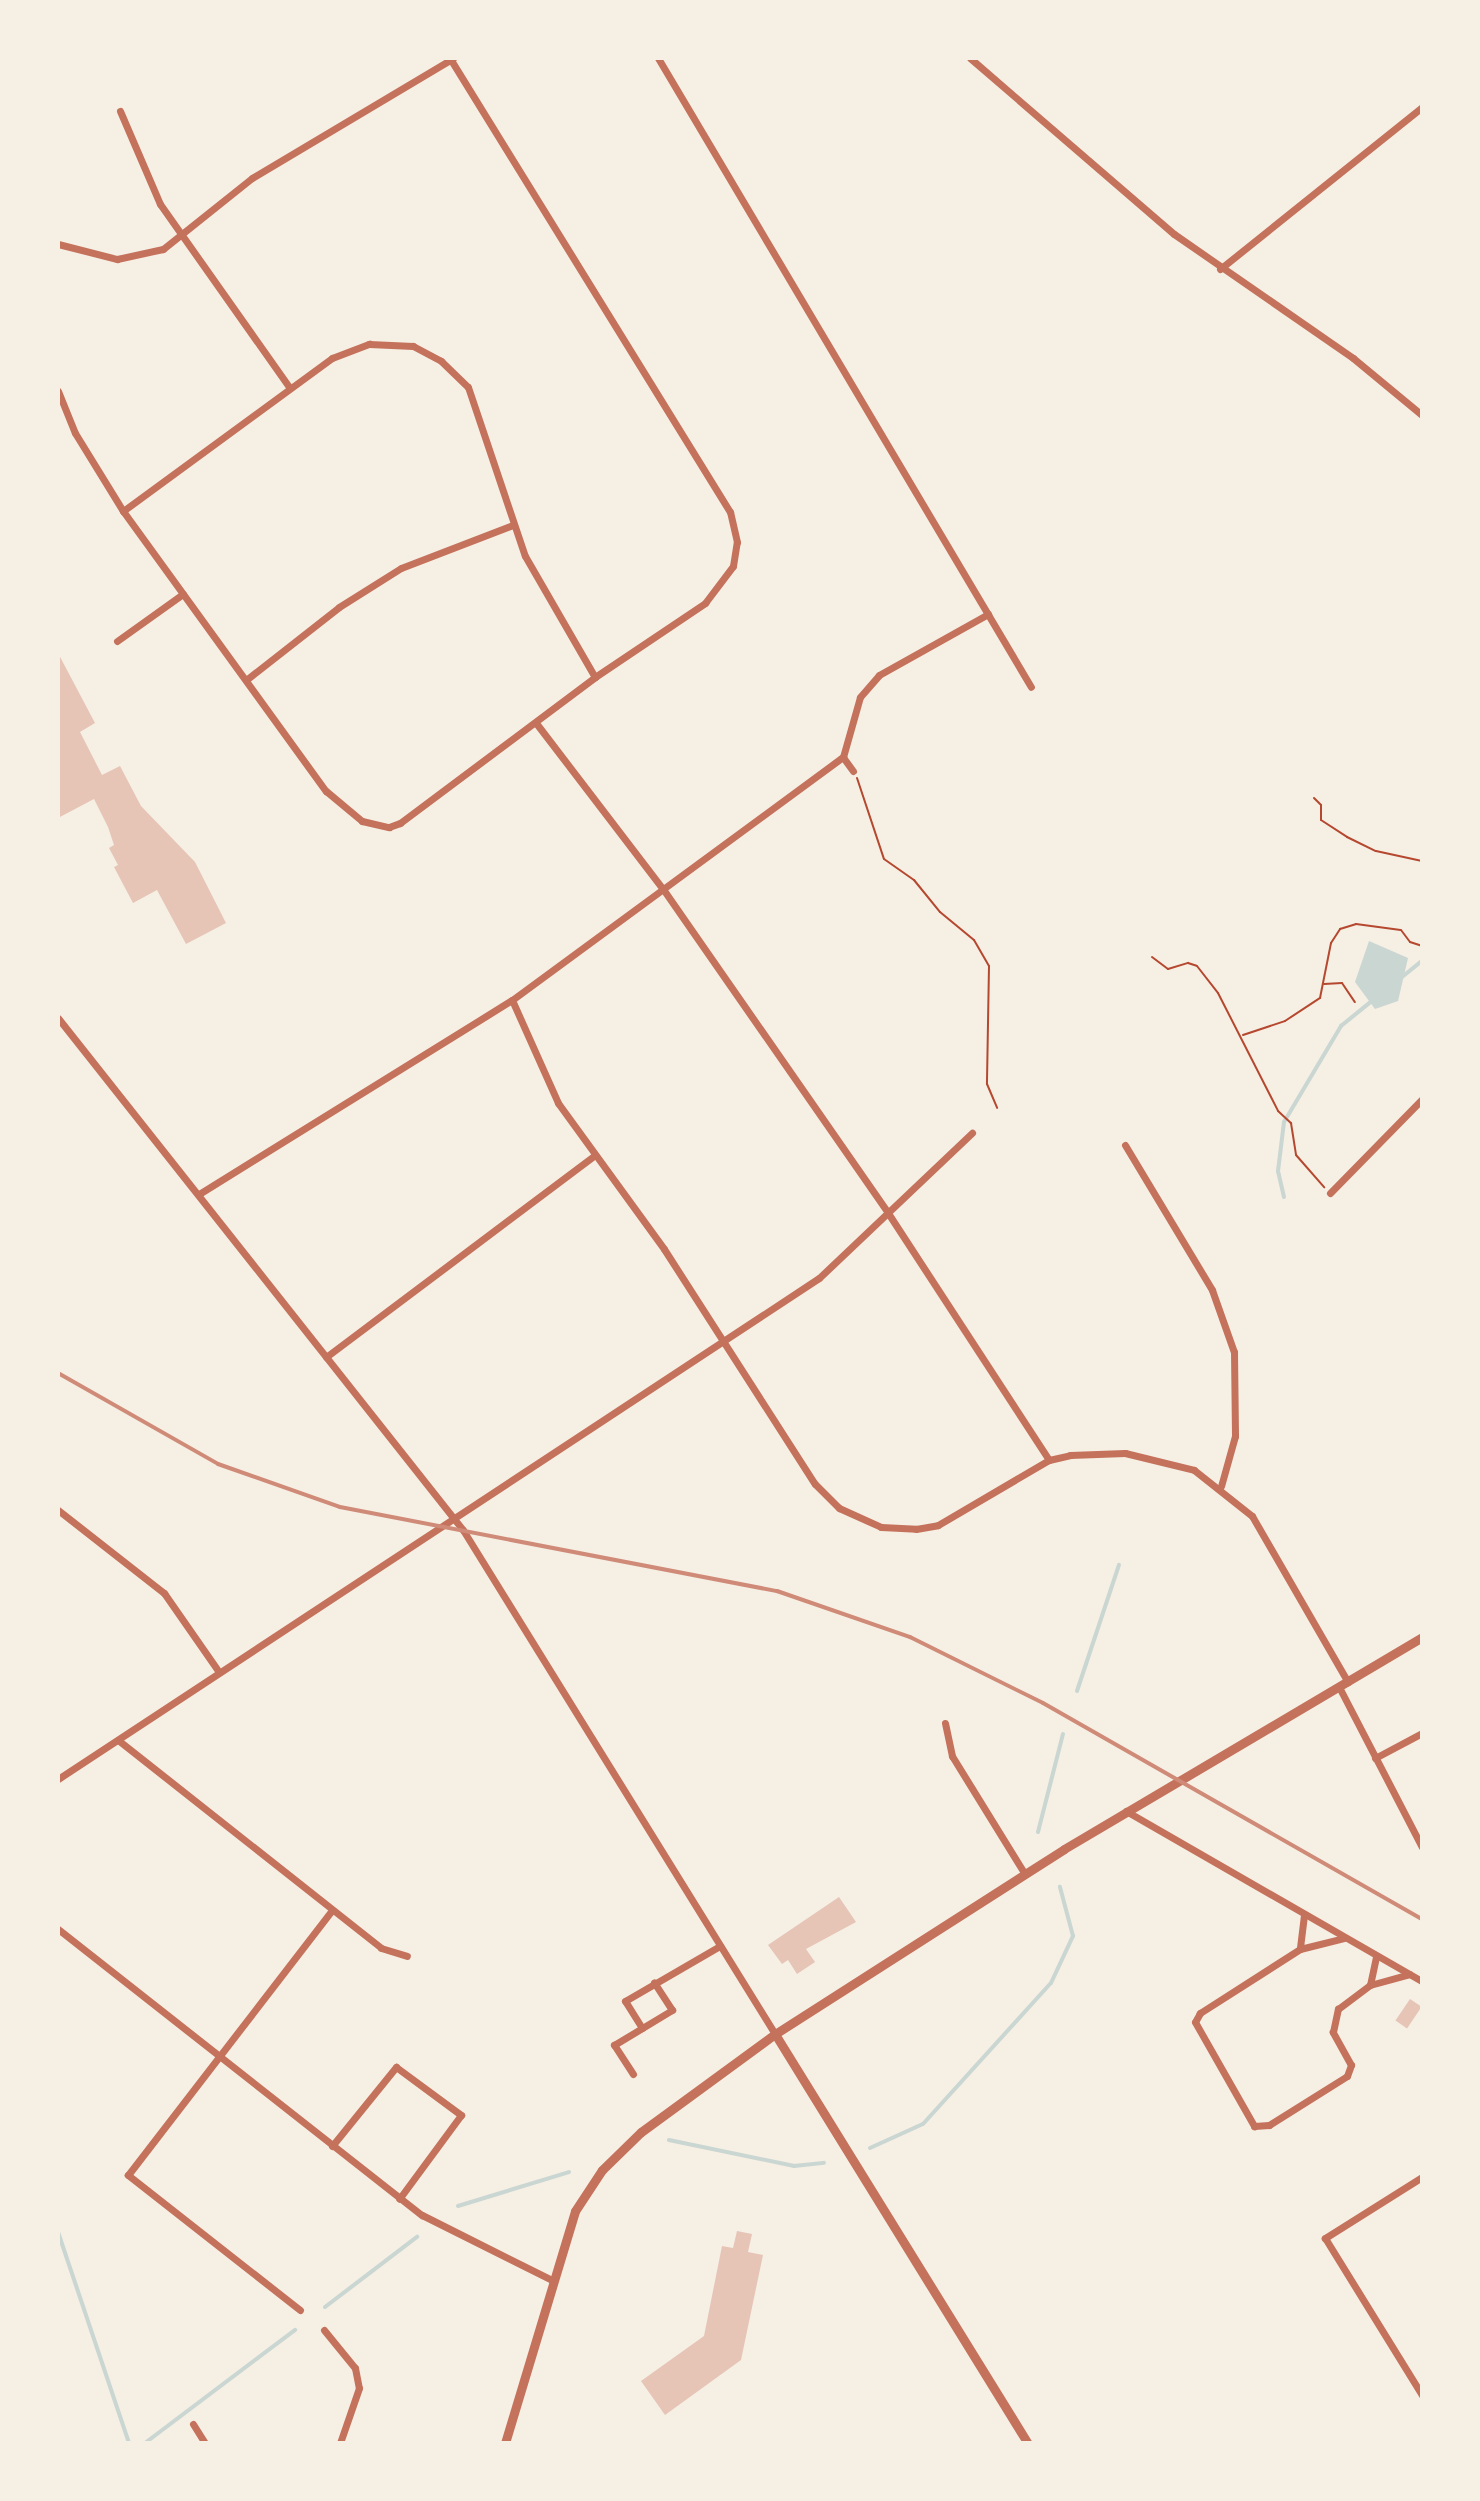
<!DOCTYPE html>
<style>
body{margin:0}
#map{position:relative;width:1480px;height:2501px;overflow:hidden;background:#f6efe4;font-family:"IBM Plex Sans",sans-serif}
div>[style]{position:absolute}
.water>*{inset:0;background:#c9d6d2}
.stream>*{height:4px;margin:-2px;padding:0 2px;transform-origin:2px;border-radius:2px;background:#c9d6d2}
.building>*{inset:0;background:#e6c5b7;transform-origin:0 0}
.path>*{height:2px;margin:-1px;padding:0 1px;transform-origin:1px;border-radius:1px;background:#b5482f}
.minor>*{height:7px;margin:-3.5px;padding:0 3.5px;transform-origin:3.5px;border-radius:3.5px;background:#c5725c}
.tertiary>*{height:9px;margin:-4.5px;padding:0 4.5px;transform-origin:4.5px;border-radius:4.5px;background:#c5725c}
.rail>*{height:4px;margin:-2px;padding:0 2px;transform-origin:2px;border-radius:2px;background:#cf8b77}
span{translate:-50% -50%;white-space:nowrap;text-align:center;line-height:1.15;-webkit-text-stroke:6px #f6efe4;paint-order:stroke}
.frame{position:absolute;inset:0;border:60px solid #f6efe4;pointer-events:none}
</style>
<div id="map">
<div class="water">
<i style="clip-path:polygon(1369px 941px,1408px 958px,1398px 1001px,1375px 1009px,1355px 982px)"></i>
</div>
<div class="stream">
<i style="left:1402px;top:977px;width:26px;rotate:-39deg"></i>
<i style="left:1284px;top:1197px;width:27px;rotate:-103deg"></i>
<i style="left:1278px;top:1171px;width:49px;rotate:-83deg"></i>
<i style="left:1284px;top:1122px;width:112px;rotate:-59.3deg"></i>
<i style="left:1341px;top:1026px;width:41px;rotate:-39.1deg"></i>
<i style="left:1077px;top:1691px;width:133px;rotate:-71.6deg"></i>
<i style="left:1038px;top:1832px;width:101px;rotate:-75.7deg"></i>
<i style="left:669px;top:2140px;width:128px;rotate:11.7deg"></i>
<i style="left:794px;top:2166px;width:30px;rotate:-6deg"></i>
<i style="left:870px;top:2148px;width:58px;rotate:-24.4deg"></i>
<i style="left:923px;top:2124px;width:190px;rotate:-47.8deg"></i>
<i style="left:1051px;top:1983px;width:52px;rotate:-64.9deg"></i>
<i style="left:1073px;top:1936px;width:51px;rotate:-104.9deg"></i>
<i style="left:458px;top:2206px;width:116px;rotate:-17deg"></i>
<i style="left:58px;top:2232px;width:223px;rotate:71.4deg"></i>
<i style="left:325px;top:2307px;width:116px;rotate:-37.3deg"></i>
<i style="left:145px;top:2443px;width:188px;rotate:-37deg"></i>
</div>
<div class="building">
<i style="clip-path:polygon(58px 653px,95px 723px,80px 732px,102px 775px,120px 766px,141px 806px,195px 862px,226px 923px,186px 944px,157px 890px,133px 903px,114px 867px,118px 865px,109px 848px,114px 845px,108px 827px,94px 799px,58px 818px)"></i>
<i style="clip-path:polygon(839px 1897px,856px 1922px,806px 1949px,815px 1962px,797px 1974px,788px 1960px,782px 1964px,768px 1945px)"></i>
<i style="left:1410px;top:1999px;width:14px;height:26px;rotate:34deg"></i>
<i style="clip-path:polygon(737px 2231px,752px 2234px,748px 2252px,763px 2255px,741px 2360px,665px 2415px,641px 2381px,704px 2336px,722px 2246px,733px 2248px)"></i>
</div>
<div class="path">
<i style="left:857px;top:778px;width:85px;rotate:71.6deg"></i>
<i style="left:884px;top:859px;width:37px;rotate:35deg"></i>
<i style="left:914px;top:880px;width:41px;rotate:50.9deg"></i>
<i style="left:940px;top:912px;width:44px;rotate:39.5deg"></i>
<i style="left:974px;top:940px;width:30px;rotate:60deg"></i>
<i style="left:989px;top:966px;width:118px;rotate:91deg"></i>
<i style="left:987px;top:1084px;width:26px;rotate:67deg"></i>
<i style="left:1314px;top:798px;width:10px;rotate:45deg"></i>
<i style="left:1321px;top:805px;width:15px;rotate:90deg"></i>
<i style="left:1321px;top:820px;width:31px;rotate:33deg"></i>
<i style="left:1347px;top:837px;width:32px;rotate:26deg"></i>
<i style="left:1376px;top:851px;width:47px;rotate:12.3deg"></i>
<i style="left:1152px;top:957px;width:20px;rotate:37deg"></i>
<i style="left:1168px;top:969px;width:21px;rotate:-17deg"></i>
<i style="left:1188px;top:963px;width:9px;rotate:18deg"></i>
<i style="left:1197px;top:966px;width:34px;rotate:52deg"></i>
<i style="left:1218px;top:993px;width:132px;rotate:63deg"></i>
<i style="left:1278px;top:1111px;width:18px;rotate:43deg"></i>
<i style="left:1291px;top:1123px;width:32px;rotate:81deg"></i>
<i style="left:1296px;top:1155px;width:43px;rotate:48.8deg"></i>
<i style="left:1324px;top:984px;width:18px;rotate:-3deg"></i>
<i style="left:1342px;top:983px;width:23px;rotate:56deg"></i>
<i style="left:1243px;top:1035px;width:44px;rotate:-18.4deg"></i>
<i style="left:1285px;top:1021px;width:42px;rotate:-33.3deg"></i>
<i style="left:1320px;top:998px;width:56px;rotate:-78.7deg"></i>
<i style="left:1331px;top:943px;width:17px;rotate:-57deg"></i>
<i style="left:1340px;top:929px;width:17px;rotate:-17deg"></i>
<i style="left:1356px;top:924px;width:45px;rotate:7.6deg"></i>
<i style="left:1401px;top:930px;width:15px;rotate:53deg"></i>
<i style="left:1410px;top:942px;width:13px;rotate:18deg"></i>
</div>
<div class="minor">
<i style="left:658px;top:58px;width:731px;rotate:59.33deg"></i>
<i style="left:970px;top:58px;width:269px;rotate:40.8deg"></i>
<i style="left:1174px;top:234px;width:218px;rotate:34.7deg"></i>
<i style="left:1353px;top:358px;width:89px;rotate:39.6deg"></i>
<i style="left:120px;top:111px;width:101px;rotate:66.7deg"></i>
<i style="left:160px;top:204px;width:224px;rotate:54.8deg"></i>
<i style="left:58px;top:244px;width:61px;rotate:14.3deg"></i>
<i style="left:117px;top:259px;width:47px;rotate:-12.3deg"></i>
<i style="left:163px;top:249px;width:114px;rotate:-38.6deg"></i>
<i style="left:252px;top:178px;width:234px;rotate:-30.8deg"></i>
<i style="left:1220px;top:269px;width:259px;rotate:-38.7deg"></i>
<i style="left:58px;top:391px;width:45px;rotate:68deg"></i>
<i style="left:75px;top:433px;width:92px;rotate:58.4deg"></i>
<i style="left:123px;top:511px;width:346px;rotate:54.1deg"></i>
<i style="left:326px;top:791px;width:47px;rotate:39.8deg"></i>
<i style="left:362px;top:821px;width:28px;rotate:13deg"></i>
<i style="left:389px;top:827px;width:12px;rotate:-20deg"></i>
<i style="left:400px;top:823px;width:244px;rotate:-36.8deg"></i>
<i style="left:595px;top:677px;width:133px;rotate:-33.9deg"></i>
<i style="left:705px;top:603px;width:46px;rotate:-52.9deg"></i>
<i style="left:733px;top:566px;width:24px;rotate:-81deg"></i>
<i style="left:737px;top:542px;width:31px;rotate:-103deg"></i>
<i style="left:730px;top:512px;width:531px;rotate:-121.69deg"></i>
<i style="left:123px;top:511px;width:259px;rotate:-36.2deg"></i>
<i style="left:332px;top:358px;width:40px;rotate:-21deg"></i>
<i style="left:369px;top:344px;width:44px;rotate:2.6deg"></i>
<i style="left:413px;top:346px;width:32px;rotate:28deg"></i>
<i style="left:441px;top:361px;width:37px;rotate:44deg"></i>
<i style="left:468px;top:387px;width:178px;rotate:71.4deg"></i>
<i style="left:525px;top:556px;width:140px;rotate:60deg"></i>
<i style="left:117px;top:641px;width:81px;rotate:-35.5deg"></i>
<i style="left:246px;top:680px;width:118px;rotate:-38.1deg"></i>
<i style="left:339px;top:607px;width:73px;rotate:-32.2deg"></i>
<i style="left:401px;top:568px;width:120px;rotate:-21deg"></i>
<i style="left:536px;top:723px;width:209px;rotate:52.6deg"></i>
<i style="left:663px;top:889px;width:394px;rotate:55.2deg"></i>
<i style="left:888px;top:1213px;width:295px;rotate:56.9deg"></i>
<i style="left:853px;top:771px;width:17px;rotate:-126deg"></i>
<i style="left:843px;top:757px;width:62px;rotate:-74.2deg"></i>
<i style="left:860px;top:697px;width:29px;rotate:-49deg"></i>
<i style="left:879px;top:675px;width:125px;rotate:-29.2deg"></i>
<i style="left:512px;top:1000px;width:113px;rotate:65.9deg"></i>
<i style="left:558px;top:1103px;width:180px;rotate:54deg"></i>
<i style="left:664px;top:1249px;width:279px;rotate:57.3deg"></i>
<i style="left:815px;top:1484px;width:34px;rotate:45deg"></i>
<i style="left:839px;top:1508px;width:46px;rotate:24.3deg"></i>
<i style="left:881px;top:1527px;width:35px;rotate:3deg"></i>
<i style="left:916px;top:1529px;width:22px;rotate:-10deg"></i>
<i style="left:938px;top:1525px;width:129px;rotate:-30.4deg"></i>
<i style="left:1049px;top:1460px;width:22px;rotate:-13deg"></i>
<i style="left:1070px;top:1455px;width:55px;rotate:-2.1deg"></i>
<i style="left:1125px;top:1453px;width:71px;rotate:13.8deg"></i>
<i style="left:1194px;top:1470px;width:74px;rotate:38.4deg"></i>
<i style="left:1252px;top:1516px;width:192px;rotate:60deg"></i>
<i style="left:58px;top:1018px;width:653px;rotate:51.66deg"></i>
<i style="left:463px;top:1530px;width:593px;rotate:58.24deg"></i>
<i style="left:1125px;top:1145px;width:169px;rotate:59deg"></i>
<i style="left:1212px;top:1290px;width:66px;rotate:70.5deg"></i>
<i style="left:1234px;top:1352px;width:84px;rotate:89.3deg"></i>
<i style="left:1235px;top:1436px;width:52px;rotate:105.6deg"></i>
<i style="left:1330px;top:1193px;width:132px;rotate:-45.6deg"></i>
<i style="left:199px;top:1194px;width:368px;rotate:-31.8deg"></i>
<i style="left:512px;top:1000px;width:411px;rotate:-36.3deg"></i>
<i style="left:326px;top:1357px;width:336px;rotate:-36.9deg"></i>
<i style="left:58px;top:1510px;width:135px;rotate:38.1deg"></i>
<i style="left:164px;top:1593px;width:96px;rotate:55.2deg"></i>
<i style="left:1339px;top:1687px;width:180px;rotate:62.6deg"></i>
<i style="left:945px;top:1723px;width:34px;rotate:78deg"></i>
<i style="left:952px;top:1756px;width:139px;rotate:58.3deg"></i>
<i style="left:118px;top:1740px;width:335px;rotate:38.3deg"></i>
<i style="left:381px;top:1948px;width:27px;rotate:17deg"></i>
<i style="left:1375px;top:1758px;width:53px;rotate:-28deg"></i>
<i style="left:58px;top:1779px;width:911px;rotate:-33.36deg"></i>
<i style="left:819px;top:1278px;width:211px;rotate:-43.5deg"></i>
<i style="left:1126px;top:1811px;width:341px;rotate:29.9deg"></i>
<i style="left:1304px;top:1915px;width:34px;rotate:97deg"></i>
<i style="left:1300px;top:1949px;width:119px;rotate:147.4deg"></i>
<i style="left:1200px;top:2013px;width:10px;rotate:119deg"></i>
<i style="left:1195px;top:2022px;width:120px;rotate:60.4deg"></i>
<i style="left:1254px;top:2126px;width:15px;rotate:-4deg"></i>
<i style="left:1269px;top:2125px;width:92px;rotate:-32.1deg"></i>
<i style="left:1347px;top:2076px;width:12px;rotate:-70deg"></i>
<i style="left:1351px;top:2065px;width:38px;rotate:-119deg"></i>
<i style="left:1333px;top:2032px;width:24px;rotate:-78deg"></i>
<i style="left:1338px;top:2009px;width:40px;rotate:-37deg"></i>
<i style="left:1370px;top:1985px;width:41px;rotate:-15.4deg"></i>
<i style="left:58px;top:1929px;width:463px;rotate:38.2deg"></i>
<i style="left:422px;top:2215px;width:145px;rotate:26.6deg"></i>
<i style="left:1300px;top:1949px;width:45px;rotate:-14deg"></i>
<i style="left:1370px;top:1985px;width:30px;rotate:-78deg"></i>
<i style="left:642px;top:2028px;width:32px;rotate:-122deg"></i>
<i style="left:625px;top:2001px;width:110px;rotate:-30.1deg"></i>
<i style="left:633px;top:2074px;width:35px;rotate:-123deg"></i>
<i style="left:614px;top:2045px;width:68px;rotate:-31.1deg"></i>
<i style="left:672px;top:2010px;width:33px;rotate:-123deg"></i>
<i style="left:332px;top:2146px;width:102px;rotate:-51deg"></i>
<i style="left:396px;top:2067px;width:81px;rotate:36.4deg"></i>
<i style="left:461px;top:2115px;width:104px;rotate:126.4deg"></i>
<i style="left:1422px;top:2177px;width:115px;rotate:147.8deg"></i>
<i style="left:1325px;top:2238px;width:185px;rotate:58.3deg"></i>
<i style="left:300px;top:2310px;width:219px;rotate:-141.9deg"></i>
<i style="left:128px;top:2175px;width:334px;rotate:-52.4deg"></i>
<i style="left:324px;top:2330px;width:49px;rotate:50.8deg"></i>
<i style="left:355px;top:2368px;width:20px;rotate:79deg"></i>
<i style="left:359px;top:2388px;width:58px;rotate:109.1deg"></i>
<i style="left:193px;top:2424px;width:22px;rotate:58deg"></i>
</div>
<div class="tertiary">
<i style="left:775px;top:2034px;width:481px;rotate:58.3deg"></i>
<i style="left:505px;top:2443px;width:242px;rotate:-73.2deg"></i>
<i style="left:575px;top:2211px;width:49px;rotate:-56.6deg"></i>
<i style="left:602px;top:2170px;width:54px;rotate:-44.3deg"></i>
<i style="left:641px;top:2132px;width:166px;rotate:-36.2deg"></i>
<i style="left:775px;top:2034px;width:343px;rotate:-32.6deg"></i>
<i style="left:1064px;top:1849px;width:416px;rotate:-30.6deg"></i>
</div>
<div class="rail">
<i style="left:58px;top:1373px;width:184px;rotate:29.6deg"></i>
<i style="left:218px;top:1464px;width:129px;rotate:19.4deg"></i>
<i style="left:340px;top:1507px;width:445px;rotate:10.9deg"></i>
<i style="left:777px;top:1591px;width:141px;rotate:19.1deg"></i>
<i style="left:910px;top:1637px;width:148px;rotate:26.4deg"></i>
<i style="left:1043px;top:1703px;width:436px;rotate:29.7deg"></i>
</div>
<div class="frame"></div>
</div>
